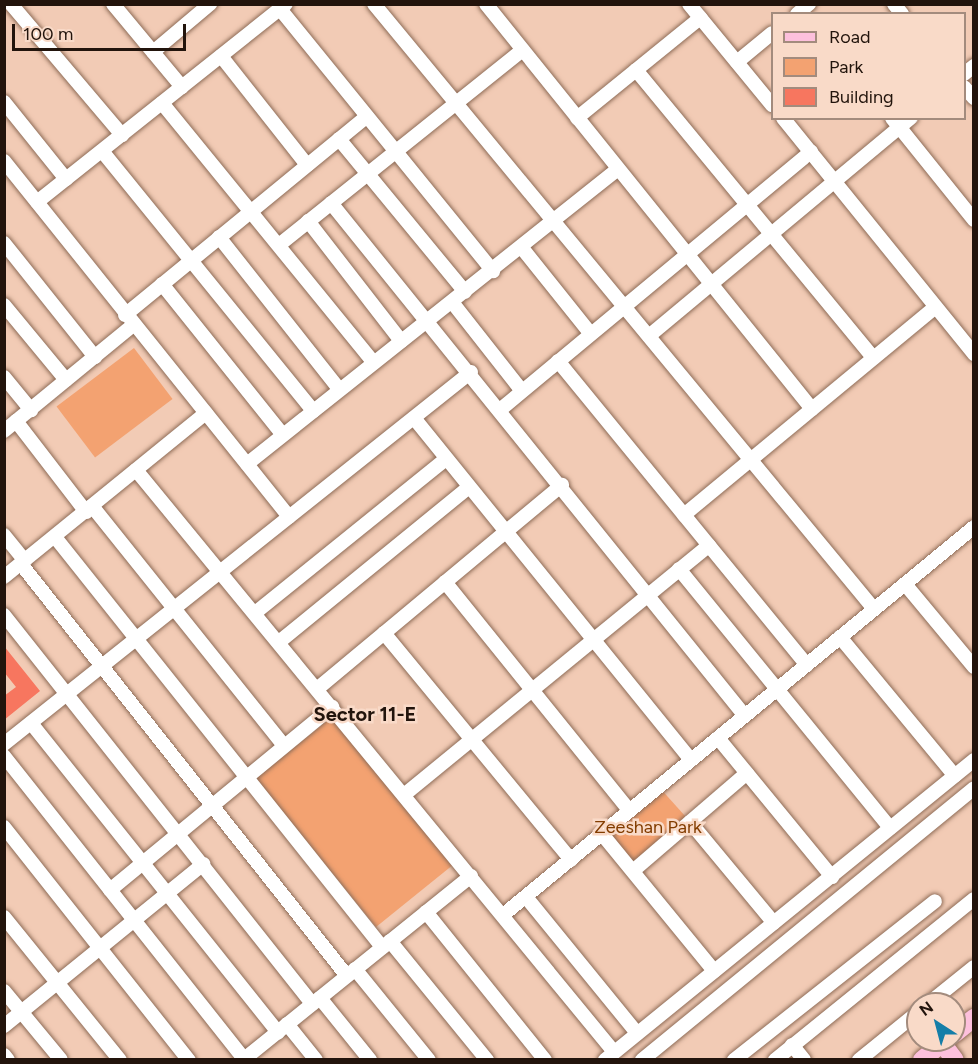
<!DOCTYPE html>
<style>
body{margin:0}
#map{position:relative;width:978px;height:1064px;overflow:hidden;background:#f2cbb5;font-family:Figtree,sans-serif}
div>[style]{position:absolute}
.green>*{inset:0;background:#f3a271;transform-origin:0 0}
.building>*{inset:0;background:#f7765f}
.roads{filter:drop-shadow(0 0 2px #8e6c57) drop-shadow(0 0 2px #8e6c57)}
.minor>*{height:14px;margin:-7px;padding:0 7px;transform-origin:7px;border-radius:7px;background:#fff}
.major>*{height:18px;margin:-9px;padding:0 9px;transform-origin:9px;border-radius:9px;background:#fdc0dc}
span{translate:-50% -50%;white-space:nowrap;text-align:center;line-height:1.15;-webkit-text-stroke:5px #f9dac8;paint-order:stroke}
.park-label{font-size:18px;color:#833d00}
.neighbourhood-label{font-size:20px;color:#22140c;font-weight:700}
.frame{position:absolute;inset:0;border:6px solid #22140c;pointer-events:none}
.legend{position:absolute;left:771px;top:12px;width:195px;height:108px;box-sizing:border-box;background:#f9dac8;border:2px solid #a38b7d;margin:0;padding:8px 10px;list-style:none;font-size:18px;color:#22140c}
.legend li{display:flex;align-items:center;gap:12px;height:30px}
.legend b{width:30px;border:2px solid #a38b7d}
.north{position:absolute;left:906px;top:992px;width:60px;height:60px;box-sizing:border-box;background:#f9dac8;border:2px solid #a38b7d;border-radius:50%;rotate:324deg;font-size:16px;font-weight:700;line-height:24px;text-align:center;color:#22140c}
.north::after{content:'';display:block;margin:auto;width:21px;height:27px;background:#157ea8;clip-path:polygon(50% 0,100% 100%,50% 72%,0 100%)}
.scale{position:absolute;left:12px;top:24px;width:174px;height:27px;box-sizing:border-box;border:3px solid #22140c;border-top:0;padding-left:8px;font-size:18px;line-height:21px;white-space:nowrap;color:#22140c;-webkit-text-stroke:4px #f9dac8;paint-order:stroke}
</style>
<div id="map">
<div class="green">
<i style="left:134px;top:348px;width:64px;height:97px;rotate:53deg"></i>
<i style="left:332px;top:717px;width:191px;height:98px;rotate:51deg"></i>
<i style="left:659px;top:787px;width:47px;height:74px;rotate:48deg"></i>
</div>
<div class="building">
<i style="clip-path:polygon(4px 646px,40px 691px,4px 720px,4px 696px,16px 687px,4px 672px)"></i>
</div>
<div class="roads">
<div class="minor">
<i style="left:11px;top:4px;width:172px;rotate:49.7deg"></i>
<i style="left:113px;top:4px;width:108px;rotate:50.3deg"></i>
<i style="left:374px;top:4px;width:785px;rotate:50.43deg"></i>
<i style="left:486px;top:4px;width:520px;rotate:51.17deg"></i>
<i style="left:689px;top:4px;width:131px;rotate:50.6deg"></i>
<i style="left:894px;top:4px;width:13px;rotate:51deg"></i>
<i style="left:280px;top:9px;width:338px;rotate:50.9deg"></i>
<i style="left:797px;top:14px;width:16px;rotate:-40deg"></i>
<i style="left:153px;top:52px;width:75px;rotate:-40.1deg"></i>
<i style="left:221px;top:56px;width:139px;rotate:51.7deg"></i>
<i style="left:737px;top:62px;width:45px;rotate:-39.6deg"></i>
<i style="left:636px;top:70px;width:373px;rotate:50.5deg"></i>
<i style="left:964px;top:74px;width:13px;rotate:-39deg"></i>
<i style="left:964px;top:87px;width:15px;rotate:48deg"></i>
<i style="left:4px;top:102px;width:99px;rotate:51.2deg"></i>
<i style="left:162px;top:103px;width:334px;rotate:50.8deg"></i>
<i style="left:577px;top:118px;width:159px;rotate:-39.1deg"></i>
<i style="left:783px;top:118px;width:304px;rotate:51deg"></i>
<i style="left:892px;top:118px;width:131px;rotate:51.2deg"></i>
<i style="left:339px;top:139px;width:198px;rotate:50.5deg"></i>
<i style="left:102px;top:151px;width:335px;rotate:50.9deg"></i>
<i style="left:4px;top:161px;width:456px;rotate:51.3deg"></i>
<i style="left:37px;top:202px;width:318px;rotate:-38.5deg"></i>
<i style="left:331px;top:203px;width:659px;rotate:51.1deg"></i>
<i style="left:308px;top:221px;width:152px;rotate:52.2deg"></i>
<i style="left:219px;top:237px;width:194px;rotate:51.7deg"></i>
<i style="left:4px;top:243px;width:146px;rotate:51.4deg"></i>
<i style="left:279px;top:245px;width:312px;rotate:-38.7deg"></i>
<i style="left:522px;top:248px;width:110px;rotate:51.3deg"></i>
<i style="left:162px;top:284px;width:192px;rotate:51.3deg"></i>
<i style="left:452px;top:302px;width:113px;rotate:51.8deg"></i>
<i style="left:4px;top:305px;width:97px;rotate:50.4deg"></i>
<i style="left:125px;top:315px;width:313px;rotate:-39.4deg"></i>
<i style="left:649px;top:336px;width:341px;rotate:-39.8deg"></i>
<i style="left:558px;top:361px;width:393px;rotate:50.7deg"></i>
<i style="left:4px;top:377px;width:43px;rotate:50.7deg"></i>
<i style="left:501px;top:409px;width:403px;rotate:-39.7deg"></i>
<i style="left:414px;top:418px;width:440px;rotate:51deg"></i>
<i style="left:16px;top:421px;width:115px;rotate:52.4deg"></i>
<i style="left:4px;top:431px;width:167px;rotate:-39.4deg"></i>
<i style="left:247px;top:464px;width:474px;rotate:-38.5deg"></i>
<i style="left:136px;top:470px;width:753px;rotate:50.6deg"></i>
<i style="left:92px;top:506px;width:307px;rotate:51.3deg"></i>
<i style="left:684px;top:515px;width:326px;rotate:-39.6deg"></i>
<i style="left:4px;top:535px;width:33px;rotate:51deg"></i>
<i style="left:55px;top:537px;width:524px;rotate:51.43deg"></i>
<i style="left:21px;top:564px;width:525px;rotate:51.65deg"></i>
<i style="left:679px;top:569px;width:334px;rotate:50.8deg"></i>
<i style="left:4px;top:577px;width:260px;rotate:-39.1deg"></i>
<i style="left:445px;top:582px;width:294px;rotate:51.1deg"></i>
<i style="left:905px;top:584px;width:108px;rotate:50.3deg"></i>
<i style="left:255px;top:613px;width:245px;rotate:-38.9deg"></i>
<i style="left:4px;top:615px;width:496px;rotate:51.6deg"></i>
<i style="left:384px;top:633px;width:294px;rotate:50.5deg"></i>
<i style="left:840px;top:637px;width:180px;rotate:50.4deg"></i>
<i style="left:279px;top:642px;width:245px;rotate:-39.2deg"></i>
<i style="left:317px;top:689px;width:319px;rotate:-39.8deg"></i>
<i style="left:31px;top:723px;width:396px;rotate:51.4deg"></i>
<i style="left:718px;top:738px;width:180px;rotate:50.6deg"></i>
<i style="left:4px;top:744px;width:597px;rotate:-38.54deg"></i>
<i style="left:4px;top:756px;width:387px;rotate:51.6deg"></i>
<i style="left:404px;top:795px;width:394px;rotate:-39.3deg"></i>
<i style="left:690px;top:822px;width:131px;rotate:50.3deg"></i>
<i style="left:4px;top:827px;width:298px;rotate:51.6deg"></i>
<i style="left:602px;top:834px;width:177px;rotate:50.7deg"></i>
<i style="left:633px;top:871px;width:150px;rotate:-40.7deg"></i>
<i style="left:110px;top:890px;width:288px;rotate:-39.5deg"></i>
<i style="left:526px;top:897px;width:176px;rotate:50.8deg"></i>
<i style="left:426px;top:912px;width:190px;rotate:51.2deg"></i>
<i style="left:503px;top:915px;width:610px;rotate:-39.48deg"></i>
<i style="left:4px;top:917px;width:184px;rotate:51deg"></i>
<i style="left:390px;top:941px;width:154px;rotate:50.8deg"></i>
<i style="left:355px;top:969px;width:117px;rotate:50.9deg"></i>
<i style="left:4px;top:991px;width:89px;rotate:50.4deg"></i>
<i style="left:320px;top:998px;width:80px;rotate:51.1deg"></i>
<i style="left:928px;top:1004px;width:59px;rotate:-38.8deg"></i>
<i style="left:287px;top:1024px;width:46px;rotate:51.1deg"></i>
<i style="left:4px;top:1026px;width:257px;rotate:-39.1deg"></i>
<i style="left:792px;top:1045px;width:19px;rotate:51deg"></i>
<i style="left:4px;top:1055px;width:6px;rotate:51deg"></i>
<i style="left:243px;top:1060px;width:293px;rotate:-38.9deg"></i>
<i style="left:605px;top:1060px;width:476px;rotate:-39.1deg"></i>
<i style="left:642px;top:1060px;width:429px;rotate:-39.3deg"></i>
<i style="left:734px;top:1060px;width:256px;rotate:-38.3deg"></i>
<i style="left:775px;top:1060px;width:256px;rotate:-39deg"></i>
<i style="left:859px;top:1060px;width:76px;rotate:-39.1deg"></i>
</div>
<div class="major">
<i style="left:954px;top:1034px;width:26px;rotate:-39deg"></i>
<i style="left:942px;top:1043px;width:21px;rotate:53deg"></i>
<i style="left:922px;top:1060px;width:31px;rotate:-40deg"></i>
</div>
</div>
<div class="park-label">
<span style="left:648px;top:827px">Zeeshan Park</span>
</div>
<div class="neighbourhood-label">
<span style="left:365px;top:714px">Sector 11-E</span>
</div>
<div class="frame"></div>
<ul class="legend">
<li><b style="height:8px;background:#fdc0dc"></b>Road</li>
<li><b style="height:16px;background:#f3a271"></b>Park</li>
<li><b style="height:16px;background:#f7765f"></b>Building</li>
</ul>
<div class="north">N</div>
<div class="scale">100 m</div>
</div>
